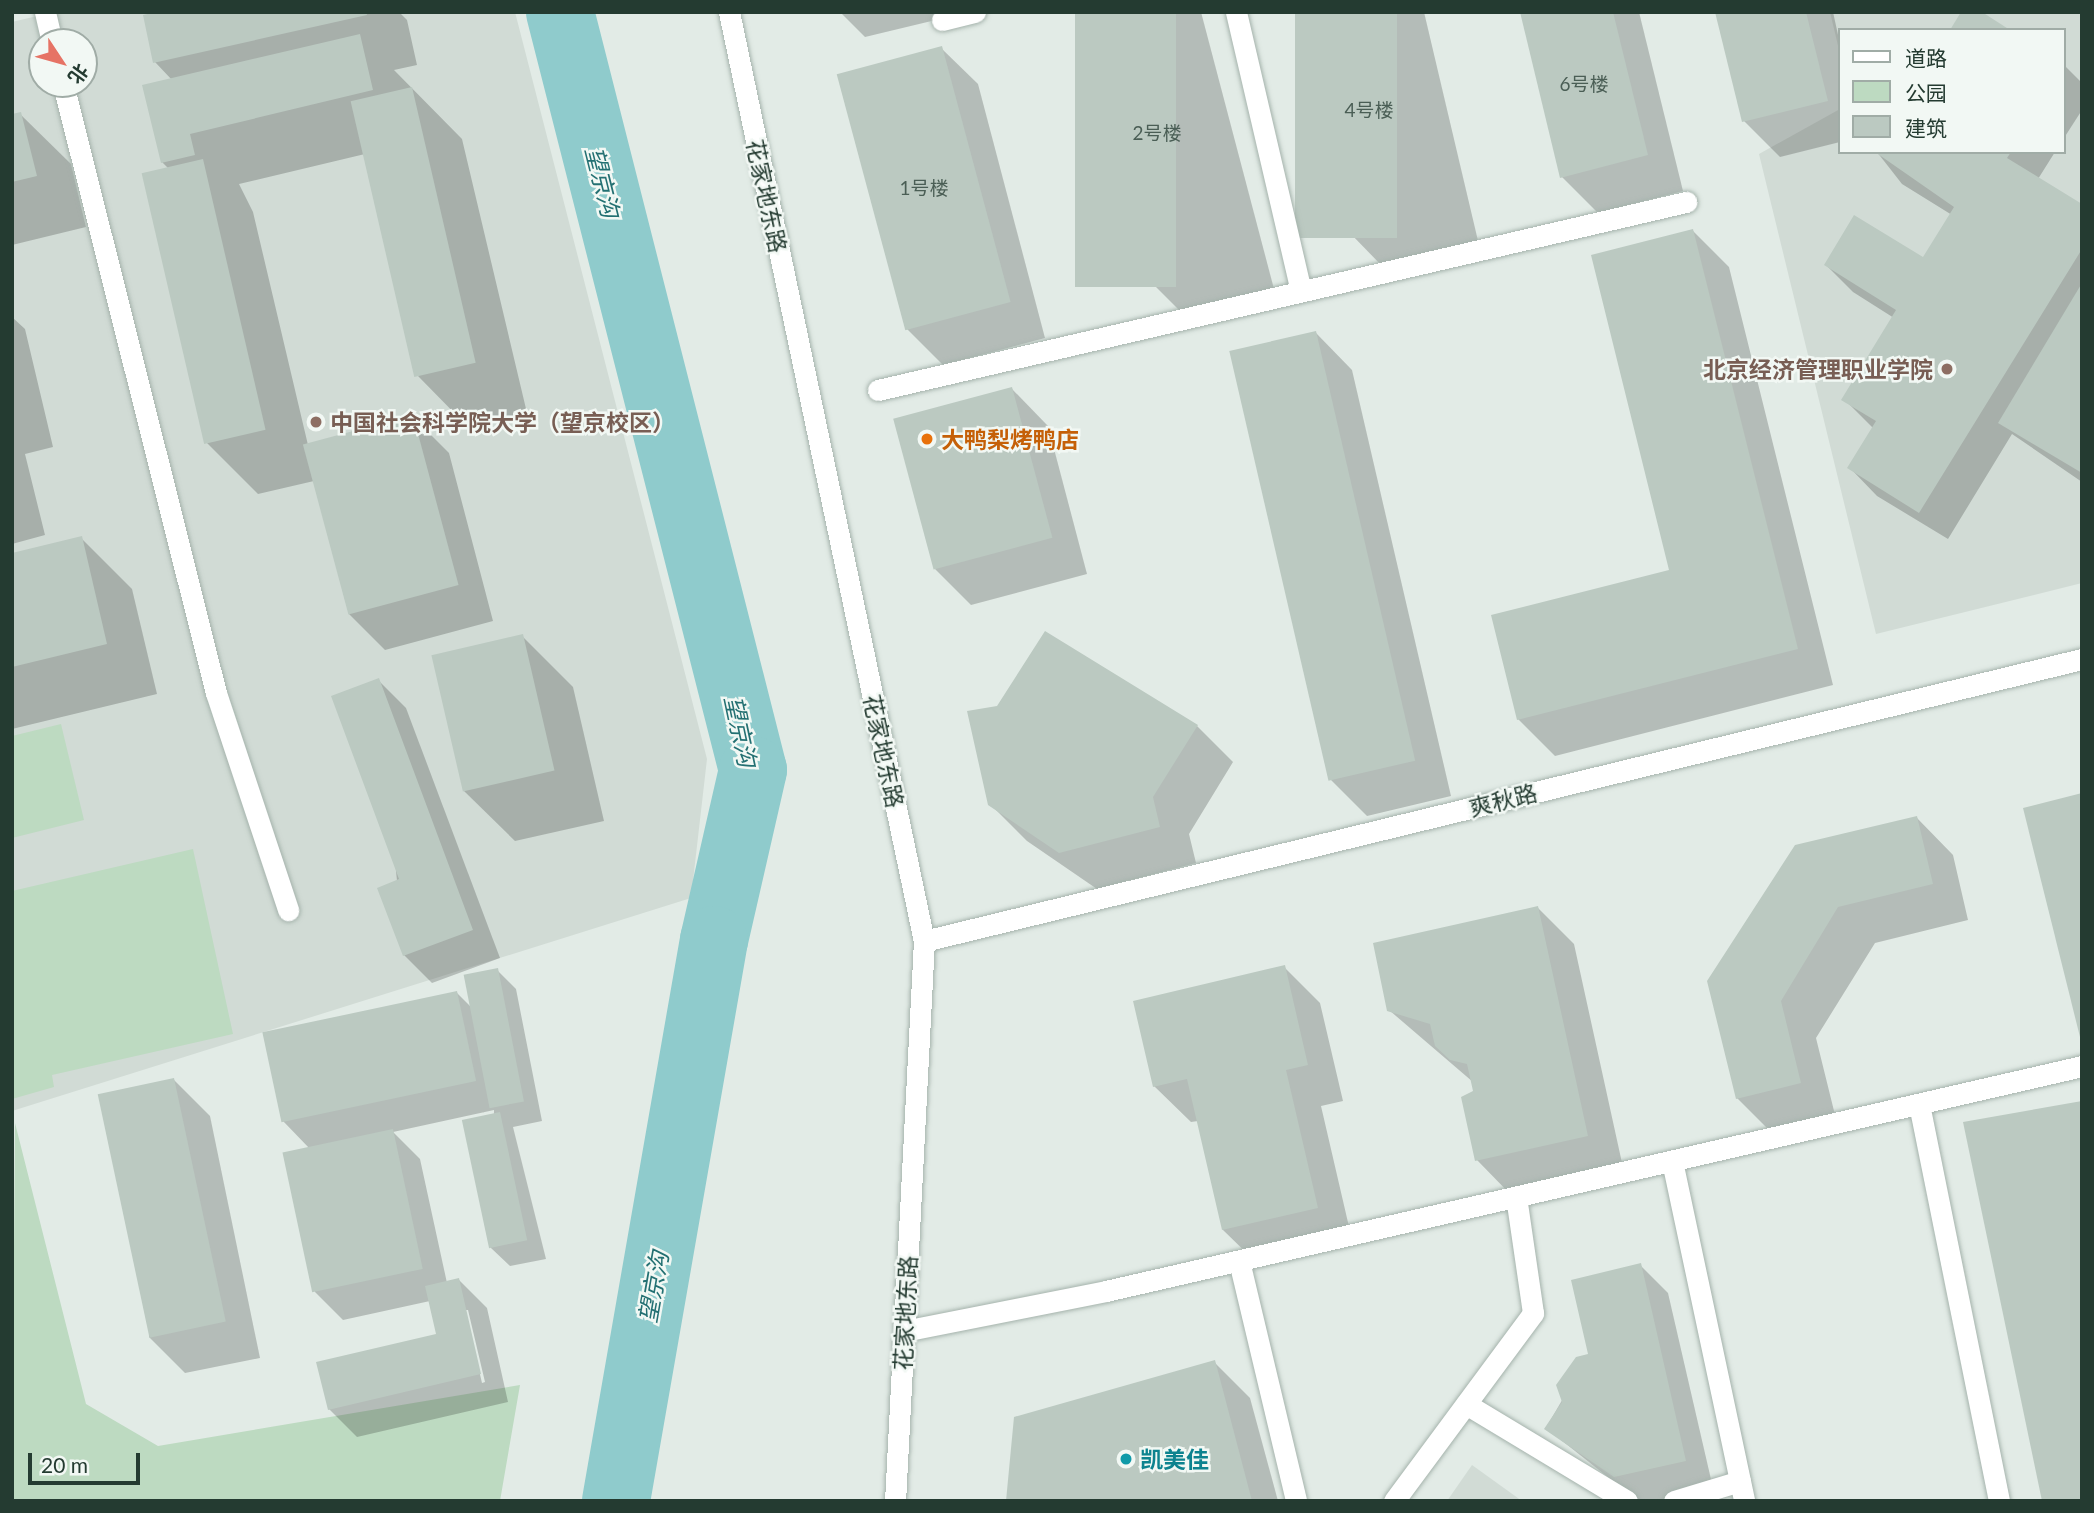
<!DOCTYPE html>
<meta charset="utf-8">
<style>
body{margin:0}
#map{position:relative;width:2094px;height:1513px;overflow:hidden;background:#e2ebe6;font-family:Lato,"Noto Sans SC",sans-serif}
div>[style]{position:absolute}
.built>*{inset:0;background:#d1dbd5}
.green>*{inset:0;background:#bddac1}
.shadow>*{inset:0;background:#0003}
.river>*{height:68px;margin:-34px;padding:0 34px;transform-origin:34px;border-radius:34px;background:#8fcbcc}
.building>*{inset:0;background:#bbc9c1;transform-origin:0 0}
.roads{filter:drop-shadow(0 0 2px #a5b3ac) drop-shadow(0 0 2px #a5b3ac)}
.minor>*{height:21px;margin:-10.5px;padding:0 10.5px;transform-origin:10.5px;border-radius:10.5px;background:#fff}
.dots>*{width:19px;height:19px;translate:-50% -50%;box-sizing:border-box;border:4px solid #f2f8f4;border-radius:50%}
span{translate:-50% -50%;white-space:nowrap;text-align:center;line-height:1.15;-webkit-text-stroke:5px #f2f8f4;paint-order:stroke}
.number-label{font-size:19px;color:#4a5e55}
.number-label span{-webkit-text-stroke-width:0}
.street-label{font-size:23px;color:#243b31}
.education-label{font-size:23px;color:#785e54;font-weight:700}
.right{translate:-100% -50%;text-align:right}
.left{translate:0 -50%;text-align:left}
.food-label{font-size:23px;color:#c56008;font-weight:700}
.culture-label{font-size:23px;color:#0d838f;font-weight:700}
.water-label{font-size:24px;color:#237072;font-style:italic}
.frame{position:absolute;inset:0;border:14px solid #243b31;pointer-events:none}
.legend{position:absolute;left:1838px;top:28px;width:228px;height:126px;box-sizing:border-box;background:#f2f8f4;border:2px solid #a0aca6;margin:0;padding:9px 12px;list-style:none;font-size:21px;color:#243b31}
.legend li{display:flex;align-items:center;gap:14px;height:35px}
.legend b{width:35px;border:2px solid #a0aca6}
.north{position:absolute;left:28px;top:28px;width:70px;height:70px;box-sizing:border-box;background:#f2f8f4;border:2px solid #a0aca6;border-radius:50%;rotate:126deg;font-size:19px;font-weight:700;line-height:28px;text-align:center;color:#243b31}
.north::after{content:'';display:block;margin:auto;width:24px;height:32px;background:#e67365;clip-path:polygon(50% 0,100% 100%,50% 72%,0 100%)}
.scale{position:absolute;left:28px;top:1453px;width:112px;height:32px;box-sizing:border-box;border:4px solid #243b31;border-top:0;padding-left:9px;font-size:21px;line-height:24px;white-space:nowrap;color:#243b31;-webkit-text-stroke:5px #f2f8f4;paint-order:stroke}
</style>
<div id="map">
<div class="built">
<i style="clip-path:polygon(evenodd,54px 12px,515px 12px,707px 759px,691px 898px,12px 1111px,12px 22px,54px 12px,42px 42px,84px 42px,84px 84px,42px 84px,42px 42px)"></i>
<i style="clip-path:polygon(1830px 12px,2082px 12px,2082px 583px,1876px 634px,1759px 154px,1840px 109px,1840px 152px,2064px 152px,2064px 30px,1840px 30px,1840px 54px)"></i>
<i style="clip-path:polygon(1472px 1465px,1522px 1501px,1447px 1501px)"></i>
</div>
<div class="green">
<i style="clip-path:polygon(61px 724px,84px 820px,12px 838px,12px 736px)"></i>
<i style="clip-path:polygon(193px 849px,233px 1034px,52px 1075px,54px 1087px,12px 1099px,12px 891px)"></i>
<i style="clip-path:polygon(15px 1123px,86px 1404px,158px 1446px,520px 1385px,500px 1501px,12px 1501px)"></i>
</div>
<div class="shadow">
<i style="clip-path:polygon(164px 12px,399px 12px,407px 20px,417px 65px,394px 70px,462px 139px,527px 413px,468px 427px,418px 376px,365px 154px,239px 184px,253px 212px,308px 445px,413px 417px,449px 453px,493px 621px,385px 650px,349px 614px,314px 481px,258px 494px,207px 443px,169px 169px,162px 162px,172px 80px,155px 62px)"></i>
<i style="clip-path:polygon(840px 12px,969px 12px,865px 37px)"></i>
<i style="clip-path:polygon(1076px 12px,1201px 12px,1274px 289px,1183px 314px,1146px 277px)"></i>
<i style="clip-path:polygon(1297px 12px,1424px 12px,1479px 245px,1384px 268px,1348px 231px)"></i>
<i style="clip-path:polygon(1521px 12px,1639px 12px,1683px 191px,1598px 213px,1562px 177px)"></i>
<i style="clip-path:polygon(1717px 12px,1833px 12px,1840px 44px,1840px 142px,1780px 157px,1744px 121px)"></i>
<i style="clip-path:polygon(941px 48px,978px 84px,1045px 338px,943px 365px,907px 329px)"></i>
<i style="clip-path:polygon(2064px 65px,2082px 83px,2082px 110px,2064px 138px)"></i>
<i style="clip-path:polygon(20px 114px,71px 164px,86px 227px,12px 245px,12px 115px)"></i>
<i style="clip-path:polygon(1877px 152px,2055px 152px,2038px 179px,2082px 206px,2082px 482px,2012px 434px,1948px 539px,1877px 496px,1850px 468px,1874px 429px,1844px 399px,1894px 318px,1853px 292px,1826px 265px,1924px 260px,1952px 215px,1902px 184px)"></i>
<i style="clip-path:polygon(1693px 231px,1729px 267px,1833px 685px,1555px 756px,1518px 719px,1671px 572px)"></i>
<i style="clip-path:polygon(12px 317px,25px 329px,53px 447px,25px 454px,45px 535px,12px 544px)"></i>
<i style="clip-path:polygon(1316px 333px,1352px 370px,1451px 796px,1367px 816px,1331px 780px)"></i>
<i style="clip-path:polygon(1012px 389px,1048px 426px,1087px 574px,971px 605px,935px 569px)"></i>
<i style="clip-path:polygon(81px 538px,132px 589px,157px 694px,12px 729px,12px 555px)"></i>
<i style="clip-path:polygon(522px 636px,573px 687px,604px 821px,515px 841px,464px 791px)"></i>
<i style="clip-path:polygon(378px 680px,406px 708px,500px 958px,432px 983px,404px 955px)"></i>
<i style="clip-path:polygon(1197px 726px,1233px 762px,1189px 834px,1196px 863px,1097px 889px,1027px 841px,990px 804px)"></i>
<i style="clip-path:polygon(1917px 818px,1953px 855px,1968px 920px,1875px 943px,1816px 1038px,1836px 1119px,1774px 1135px,1737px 1098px,1709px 981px)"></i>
<i style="clip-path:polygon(1538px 908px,1574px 944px,1624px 1172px,1513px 1197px,1477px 1160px,1473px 1082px,1389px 1010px)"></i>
<i style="clip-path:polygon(1284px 967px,1320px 1003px,1343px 1101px,1321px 1106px,1353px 1244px,1260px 1266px,1223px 1230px,1198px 1121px,1191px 1122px,1154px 1086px)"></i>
<i style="clip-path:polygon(evenodd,497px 970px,516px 989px,542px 1121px,513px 1127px,546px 1259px,510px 1266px,491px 1248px,494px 1110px,393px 1132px,420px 1159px,447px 1283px,459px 1280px,487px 1308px,508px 1402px,357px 1437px,329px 1409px,438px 1335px,430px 1301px,343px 1320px,315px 1292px,310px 1149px,283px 1121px,457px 993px,473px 1009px,497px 970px,465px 1310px,468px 1310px,485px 1382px,482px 1383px,465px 1310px)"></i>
<i style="clip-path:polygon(174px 1080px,210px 1116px,260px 1358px,185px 1373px,149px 1337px)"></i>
<i style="clip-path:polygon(1640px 1265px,1668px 1293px,1713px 1488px,1659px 1501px,1638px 1501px,1546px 1428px)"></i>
<i style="clip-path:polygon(1214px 1362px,1250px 1398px,1278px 1501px,1007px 1501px)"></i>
</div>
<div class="river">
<i style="left:560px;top:12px;width:782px;rotate:75.72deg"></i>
<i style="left:753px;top:770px;width:174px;rotate:102.9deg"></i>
<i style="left:714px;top:940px;width:569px;rotate:99.91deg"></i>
</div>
<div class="building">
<i style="clip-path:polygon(156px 12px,366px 12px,367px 15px,153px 63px,143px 15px)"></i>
<i style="left:1075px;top:12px;width:101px;height:275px"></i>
<i style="left:1295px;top:12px;width:102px;height:226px"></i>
<i style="clip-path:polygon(1520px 12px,1613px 12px,1648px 155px,1560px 178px)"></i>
<i style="clip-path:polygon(1715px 12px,1806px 12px,1828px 101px,1742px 122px)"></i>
<i style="clip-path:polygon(1961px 12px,1982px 12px,2010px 30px,1950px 30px)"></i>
<i style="clip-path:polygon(360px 34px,373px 90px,190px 134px,195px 155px,161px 163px,142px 85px)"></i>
<i style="left:942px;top:46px;width:265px;height:109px;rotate:75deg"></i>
<i style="left:412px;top:87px;width:283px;height:63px;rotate:77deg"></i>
<i style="clip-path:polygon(21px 112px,37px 176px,12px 182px,12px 114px)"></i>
<i style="clip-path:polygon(1875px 152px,2011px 152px,2007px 158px,2082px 204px,2082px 249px,1919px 513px,1847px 468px,1876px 421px,1841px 400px,1896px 310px,1824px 265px,1854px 215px,1923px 257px,1954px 207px)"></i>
<i style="left:203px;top:159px;width:278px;height:63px;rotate:77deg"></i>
<i style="clip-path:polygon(1693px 229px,1798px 649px,1517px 720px,1491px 615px,1669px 570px,1591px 255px)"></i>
<i style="clip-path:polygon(2082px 283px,2082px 473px,1998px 423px)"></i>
<i style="left:1316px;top:331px;width:441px;height:89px;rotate:77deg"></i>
<i style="left:1012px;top:387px;width:156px;height:123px;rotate:75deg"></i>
<i style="left:413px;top:415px;width:176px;height:114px;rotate:75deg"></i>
<i style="clip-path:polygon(82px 536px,107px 644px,12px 667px,12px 553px)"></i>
<i style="clip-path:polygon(1045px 631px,1198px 725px,1153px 797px,1160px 827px,1059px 853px,988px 805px,967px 711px,997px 706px)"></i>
<i style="left:523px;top:634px;width:140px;height:94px;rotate:77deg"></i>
<i style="clip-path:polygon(379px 678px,473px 930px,403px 956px,377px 888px,399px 879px,331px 696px)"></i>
<i style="clip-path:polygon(2082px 793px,2082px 1041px,2081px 1041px,2023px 808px)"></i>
<i style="clip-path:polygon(1917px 816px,1933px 884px,1838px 907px,1781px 1001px,1801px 1083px,1736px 1099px,1707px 981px,1795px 845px)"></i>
<i style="clip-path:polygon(1538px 906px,1588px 1136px,1475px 1161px,1461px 1097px,1473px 1091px,1467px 1064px,1450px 1060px,1435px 1046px,1430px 1024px,1387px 1011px,1373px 943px)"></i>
<i style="clip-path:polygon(1285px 965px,1308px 1065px,1286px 1070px,1318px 1208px,1222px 1230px,1187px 1079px,1153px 1087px,1133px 1001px)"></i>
<i style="left:498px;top:968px;width:136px;height:35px;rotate:79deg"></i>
<i style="left:457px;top:991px;width:92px;height:199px;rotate:78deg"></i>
<i style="left:174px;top:1078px;width:249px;height:78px;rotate:78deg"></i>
<i style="clip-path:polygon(2082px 1101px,2082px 1501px,2042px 1501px,1963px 1122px)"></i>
<i style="left:500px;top:1112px;width:131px;height:39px;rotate:78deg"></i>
<i style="left:393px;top:1129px;width:143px;height:113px;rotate:78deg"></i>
<i style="clip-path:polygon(1641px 1263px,1686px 1461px,1614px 1477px,1544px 1429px,1562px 1402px,1556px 1385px,1576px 1357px,1588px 1354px,1571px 1280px)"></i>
<i style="clip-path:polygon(459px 1278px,481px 1374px,328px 1410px,316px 1362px,436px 1334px,425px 1286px)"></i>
<i style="clip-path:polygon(1215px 1360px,1252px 1501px,1006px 1501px,1014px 1417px)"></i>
</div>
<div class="roads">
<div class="minor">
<i style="left:45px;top:12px;width:31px;rotate:77deg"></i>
<i style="left:729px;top:12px;width:949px;rotate:78.15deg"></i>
<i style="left:924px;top:941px;width:561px;rotate:92.96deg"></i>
<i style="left:1236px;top:12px;width:286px;rotate:76.9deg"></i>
<i style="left:942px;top:20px;width:34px;rotate:-14deg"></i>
<i style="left:63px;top:84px;width:628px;rotate:75.9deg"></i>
<i style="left:216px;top:693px;width:229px;rotate:71.6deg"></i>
<i style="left:878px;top:390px;width:830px;rotate:-13.1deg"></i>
<i style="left:924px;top:941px;width:1192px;rotate:-13.69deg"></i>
<i style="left:1919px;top:1104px;width:405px;rotate:78.6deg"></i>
<i style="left:1672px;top:1161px;width:348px;rotate:78deg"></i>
<i style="left:1239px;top:1261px;width:247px;rotate:76.6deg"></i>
<i style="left:904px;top:1331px;width:206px;rotate:-11.2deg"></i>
<i style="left:1106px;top:1291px;width:1002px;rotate:-12.98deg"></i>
<i style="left:1466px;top:1404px;width:188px;rotate:31.1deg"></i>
<i style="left:1394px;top:1501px;width:234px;rotate:-53.5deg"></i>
<i style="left:1533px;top:1313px;width:117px;rotate:-98.3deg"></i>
<i style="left:1674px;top:1501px;width:69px;rotate:-16.9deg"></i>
</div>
</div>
<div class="dots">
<i style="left:1947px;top:369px;background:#8d6e63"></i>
<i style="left:316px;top:422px;background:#8d6e63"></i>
<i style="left:927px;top:439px;background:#e8710a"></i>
<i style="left:1126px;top:1459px;background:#0f9aa8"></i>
</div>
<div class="number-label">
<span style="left:1584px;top:84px">6号楼</span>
<span style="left:1369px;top:110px">4号楼</span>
<span style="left:1157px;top:133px">2号楼</span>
<span style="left:924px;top:188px">1号楼</span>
</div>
<div class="street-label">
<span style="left:767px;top:196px;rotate:78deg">花家地东路</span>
<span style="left:884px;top:751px;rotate:78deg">花家地东路</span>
<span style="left:1503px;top:800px;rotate:-14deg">爽秋路</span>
<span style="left:905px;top:1313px;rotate:-87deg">花家地东路</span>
</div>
<div class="education-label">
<span class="right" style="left:1933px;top:369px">北京经济管理职业学院</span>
<span class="left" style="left:330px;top:422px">中国社会科学院大学（望京校区）</span>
</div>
<div class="food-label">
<span class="left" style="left:941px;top:439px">大鸭梨烤鸭店</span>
</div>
<div class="culture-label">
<span class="left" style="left:1140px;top:1459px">凯美佳</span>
</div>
<div class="water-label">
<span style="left:603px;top:182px;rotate:76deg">望京沟</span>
<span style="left:741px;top:731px;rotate:78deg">望京沟</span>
<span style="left:653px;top:1287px;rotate:-80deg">望京沟</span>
</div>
<div class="frame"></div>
<ul class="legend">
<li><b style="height:9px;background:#fff"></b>道路</li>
<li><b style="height:19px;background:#bddac1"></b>公园</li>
<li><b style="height:19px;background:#bbc9c1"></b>建筑</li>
</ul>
<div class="north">北</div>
<div class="scale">20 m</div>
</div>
